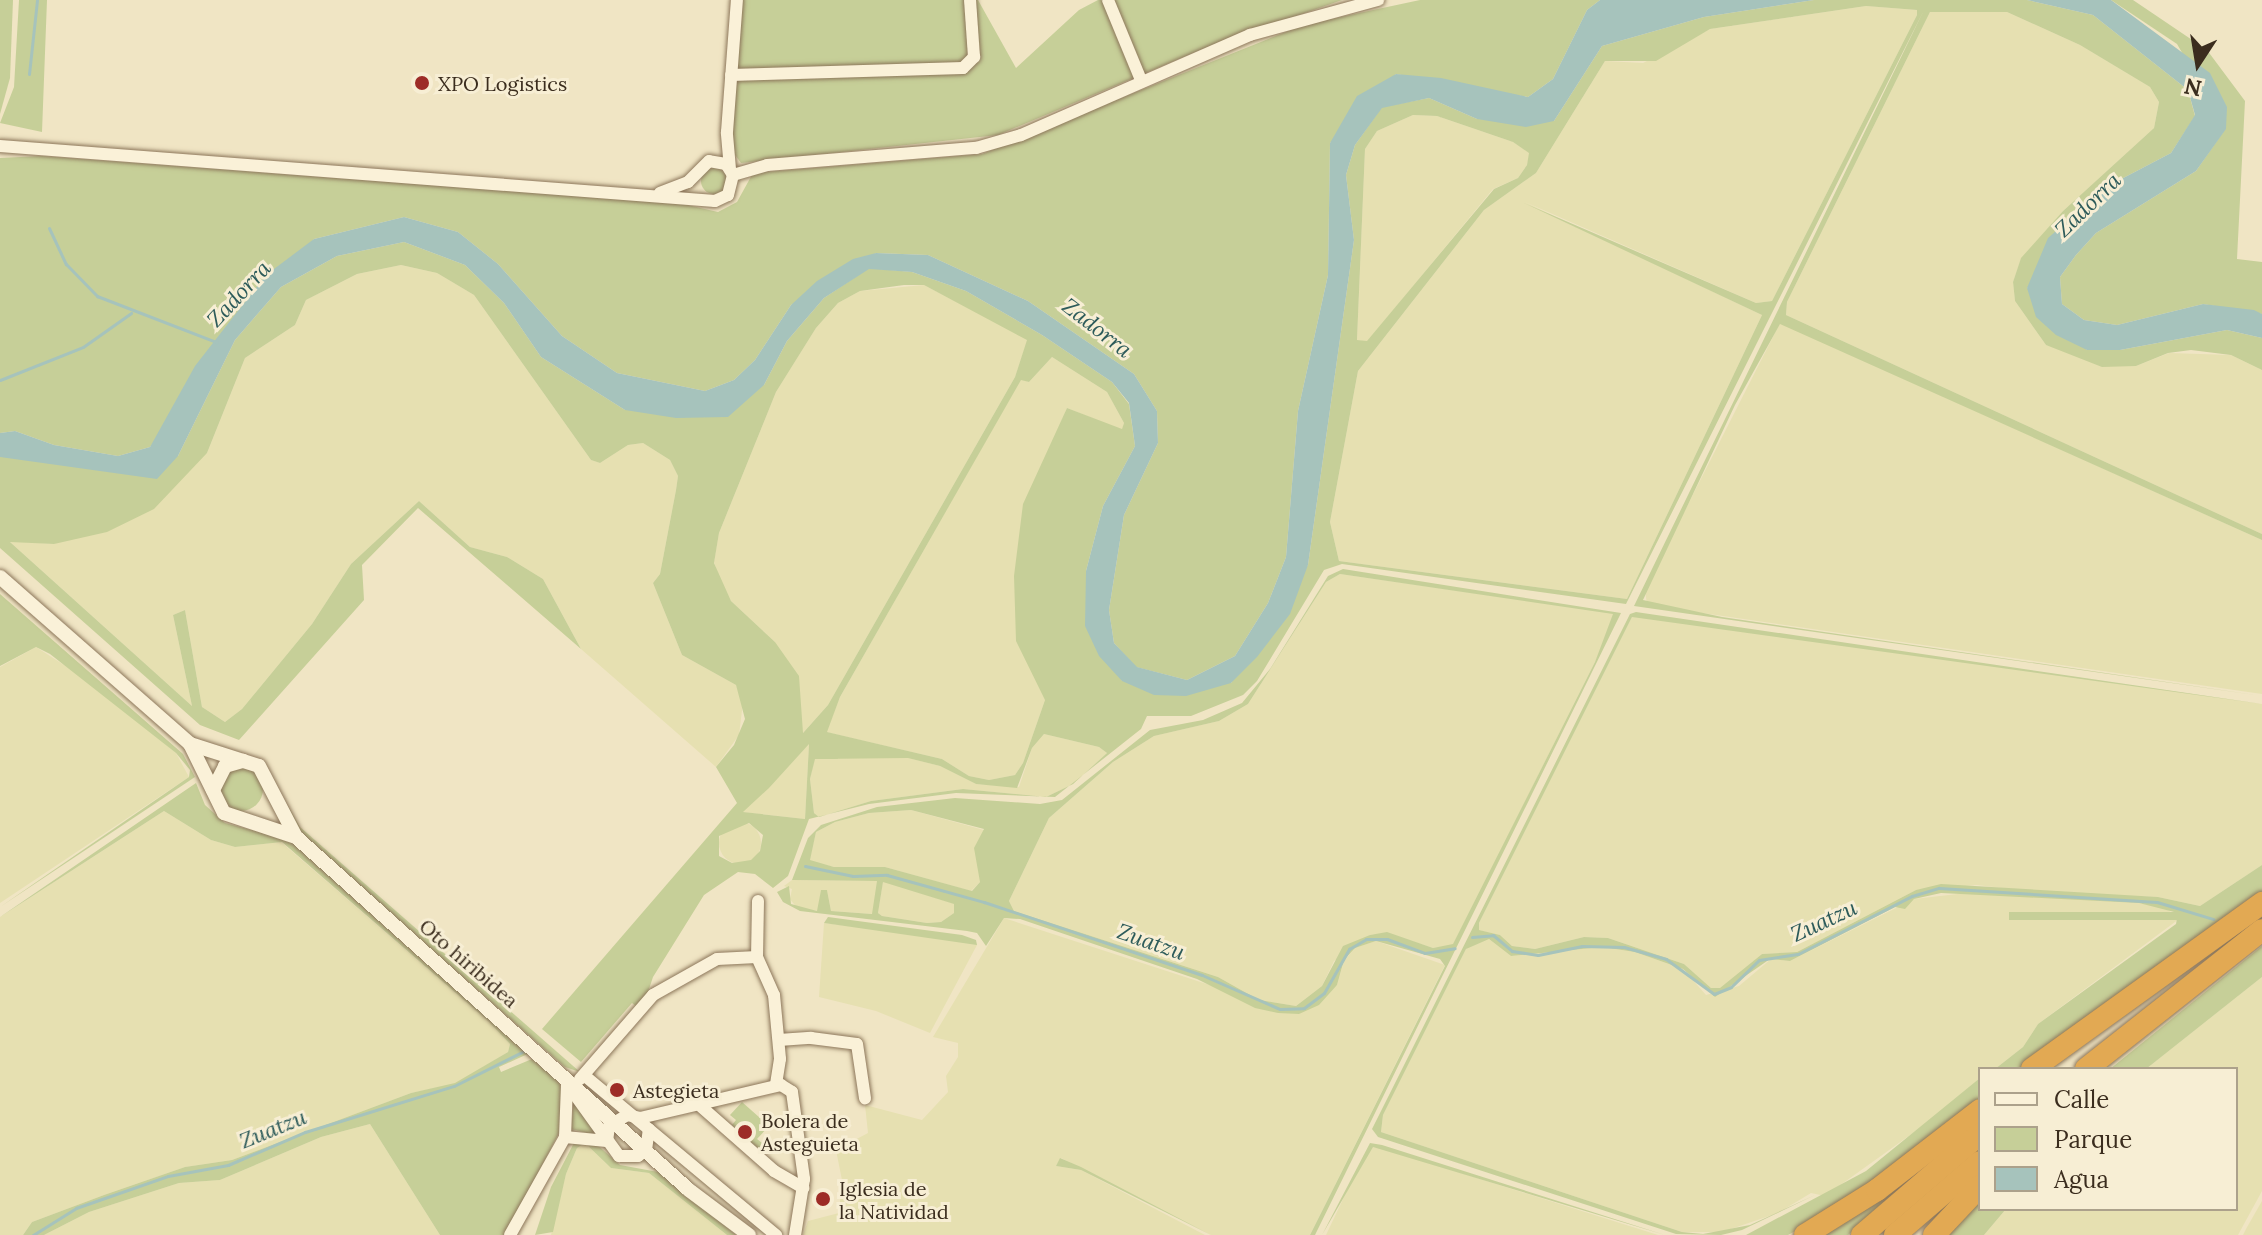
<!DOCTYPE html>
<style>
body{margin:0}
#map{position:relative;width:2262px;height:1235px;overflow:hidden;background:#f0e5c4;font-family:Lora,serif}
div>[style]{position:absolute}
.farmland>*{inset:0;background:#e6e0b1}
.round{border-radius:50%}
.green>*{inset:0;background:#c6cf98;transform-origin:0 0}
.water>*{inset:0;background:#a6c3bc}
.stream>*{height:3px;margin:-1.5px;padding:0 1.5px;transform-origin:1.5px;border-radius:1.5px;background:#a6c3bc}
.roads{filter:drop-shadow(0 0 2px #8c765a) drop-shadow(0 0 2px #8c765a)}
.minor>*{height:12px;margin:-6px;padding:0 6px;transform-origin:6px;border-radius:6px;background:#faf1d8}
.tertiary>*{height:14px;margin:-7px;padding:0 7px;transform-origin:7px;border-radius:7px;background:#faf1d8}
.motorway>*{height:22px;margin:-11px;padding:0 11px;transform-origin:11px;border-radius:11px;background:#e2a953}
.dots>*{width:22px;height:22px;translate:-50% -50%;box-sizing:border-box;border:4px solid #f7eed4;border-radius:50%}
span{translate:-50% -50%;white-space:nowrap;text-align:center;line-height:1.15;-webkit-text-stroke:6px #f7eed4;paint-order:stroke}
.poi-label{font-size:20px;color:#3b2d1e}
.left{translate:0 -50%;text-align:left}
.street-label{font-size:20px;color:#3b2d1e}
.water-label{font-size:22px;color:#2d5b5a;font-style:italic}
.legend{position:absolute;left:1978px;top:1067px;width:260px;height:144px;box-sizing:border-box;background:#f7eed4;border:2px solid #aca18b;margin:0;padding:10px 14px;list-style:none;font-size:24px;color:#3b2d1e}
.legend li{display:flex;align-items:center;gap:16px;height:40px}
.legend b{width:40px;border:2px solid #aca18b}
.north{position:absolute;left:2158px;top:24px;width:80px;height:80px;-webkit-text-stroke:6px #f7eed4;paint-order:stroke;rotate:192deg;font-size:22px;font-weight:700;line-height:32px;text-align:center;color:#3b2d1e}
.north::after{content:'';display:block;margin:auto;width:28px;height:36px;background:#3b2d1e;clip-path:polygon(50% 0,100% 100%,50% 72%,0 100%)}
</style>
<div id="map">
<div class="farmland">
<i style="clip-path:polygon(1866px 6px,1917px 10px,1917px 15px,1772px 301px,1756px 303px,1525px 202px,1762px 315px,1627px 599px,1339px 561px,1330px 522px,1358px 371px,1484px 210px,1536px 173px,1605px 61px,1643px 63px,1710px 29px)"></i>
<i style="clip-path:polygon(1952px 9px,2007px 12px,2080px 45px,2150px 87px,2159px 102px,2154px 128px,2063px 211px,2021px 259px,2013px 282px,2015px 301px,2046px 345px,2136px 366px,2169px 353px,2231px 355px,2262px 370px,2262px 534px,1786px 315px,1787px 302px,1930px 12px)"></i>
<i style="clip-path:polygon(1413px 115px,1437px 116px,1513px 142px,1530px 153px,1527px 165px,1518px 178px,1493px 189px,1367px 342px,1357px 340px,1365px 149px,1377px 131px)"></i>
<i style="clip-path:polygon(401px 265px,437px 273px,474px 295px,591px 460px,600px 463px,628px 445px,643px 443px,670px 460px,678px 476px,676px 490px,660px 574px,653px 583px,682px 655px,736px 685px,743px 702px,739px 735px,716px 767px,581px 649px,543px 579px,507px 557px,470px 547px,419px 501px,351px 564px,312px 624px,242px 709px,225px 722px,202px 707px,185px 610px,173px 615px,192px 706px,9px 541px,54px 544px,207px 453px,245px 358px,295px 325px,306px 300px,357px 274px)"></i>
<i style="clip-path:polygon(924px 285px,1028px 339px,1015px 377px,828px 705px,802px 734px,775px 642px,731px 601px,720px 580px,714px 562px,719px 533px,776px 392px,816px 328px,838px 303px,860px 291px)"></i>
<i style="clip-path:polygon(1780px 323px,2262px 540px,2262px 694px,1647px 605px,1645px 589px)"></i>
<i style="clip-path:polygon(1052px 357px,1107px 392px,1124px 423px,1122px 430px,1067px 408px,1042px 468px,1045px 700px,1023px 763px,1015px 775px,989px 780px,969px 776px,942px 759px,826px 732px,840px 697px,1021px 379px,1029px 382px)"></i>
<i style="clip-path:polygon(1340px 574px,1613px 613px,1614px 623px,1595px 662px,1453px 945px,1433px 948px,1387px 933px,1370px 935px,1334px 961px,1322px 986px,1296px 1006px,1259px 1000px,1218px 977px,1014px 911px,1009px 901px,1049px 818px,1113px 762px,1154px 736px,1219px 721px,1248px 704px,1326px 582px)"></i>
<i style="clip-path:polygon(1641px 615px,2262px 704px,2262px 865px,2200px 906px,2158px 897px,2043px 893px,1977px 885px,1916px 890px,1797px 952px,1762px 954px,1721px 988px,1711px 988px,1684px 964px,1608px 938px,1584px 937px,1535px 949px,1512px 946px,1500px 935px,1478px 930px,1479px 923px,1632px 617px)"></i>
<i style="clip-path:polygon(36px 647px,89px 681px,176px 753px,189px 777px,0 903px,0 667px)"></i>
<i style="clip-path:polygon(1044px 734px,1099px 747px,1107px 753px,1073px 784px,1046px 797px,963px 789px,871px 801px,819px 817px,814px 813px,810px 779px,815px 755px,909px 758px,940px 766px,976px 784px,1019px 787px,1032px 748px)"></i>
<i style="clip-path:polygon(809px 743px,805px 819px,742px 812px,768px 788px)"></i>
<i style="clip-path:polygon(911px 810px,984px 830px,980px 882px,971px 891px,885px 867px,834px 867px,809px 861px,816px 832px,835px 822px,869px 813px)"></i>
<i style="clip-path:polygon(164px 811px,211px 840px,235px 847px,281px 842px,488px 1021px,510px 1044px,508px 1052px,455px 1084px,411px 1093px,232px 1160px,185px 1167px,104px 1195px,32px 1222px,23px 1235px,0 1235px,0 917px)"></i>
<i class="round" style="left:719px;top:822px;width:42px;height:42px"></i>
<i style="clip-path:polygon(792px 880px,878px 881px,873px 914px,831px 911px,827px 890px,821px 891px,818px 911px,797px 908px,790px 899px,792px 889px,784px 886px)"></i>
<i style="clip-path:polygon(883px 881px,955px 904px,954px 913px,941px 922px,927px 923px,882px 916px,878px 913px)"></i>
<i style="clip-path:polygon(1975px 892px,2139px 903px,2166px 908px,2179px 919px,2038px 1024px,2023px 1047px,1995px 1069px,1980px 1069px,1980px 1078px,1952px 1105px,1825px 1196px,1811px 1193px,1778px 1213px,1722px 1232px,1682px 1232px,1381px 1132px,1383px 1115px,1466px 949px,1478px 940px,1489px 939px,1511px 956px,1602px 947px,1635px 952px,1683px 969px,1706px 995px,1739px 986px,1771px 959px,1790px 961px,1914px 899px)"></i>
<i style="clip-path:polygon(1004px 918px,1299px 1014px,1337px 985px,1344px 961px,1355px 948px,1376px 941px,1445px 965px,1310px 1235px,1211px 1235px,1061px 1158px,1056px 1166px,1081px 1170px,1205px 1235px,803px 1235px,808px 1221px,839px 1213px,842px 1180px,836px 1150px,868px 1133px,865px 1105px,922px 1120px,948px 1092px,946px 1076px,958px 1057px,958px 1043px,933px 1037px)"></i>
<i style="clip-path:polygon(824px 923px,972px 941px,977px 945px,930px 1033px,876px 1011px,819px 997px)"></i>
<i style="clip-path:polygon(2262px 977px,2262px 1191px,2238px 1235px,1984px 1235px,2006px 1209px,2236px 1209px,2236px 1069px,2146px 1069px)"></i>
<i style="clip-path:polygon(370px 1124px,440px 1235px,44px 1235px,89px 1212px,179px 1183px,220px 1180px,321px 1137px)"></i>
<i style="clip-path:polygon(585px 1143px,611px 1168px,649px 1173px,727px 1235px,551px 1235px,566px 1174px,577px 1148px)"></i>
<i style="clip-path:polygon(1372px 1147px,1382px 1148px,1658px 1235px,1326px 1235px,1364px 1155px)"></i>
<i style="clip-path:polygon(2262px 1201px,2262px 1235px,2243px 1235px,2246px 1229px)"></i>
</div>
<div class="green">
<i style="clip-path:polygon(0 0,13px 0,10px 78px,0 114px)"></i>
<i style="clip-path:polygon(19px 0,47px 0,42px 132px,0 123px,14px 87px)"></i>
<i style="clip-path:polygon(742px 0,978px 0,1016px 68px,1079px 10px,1098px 0,1342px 0,1205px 48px,998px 135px,741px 163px,730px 148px)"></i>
<i style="clip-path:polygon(1420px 0,1600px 0,1587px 10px,1553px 79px,1528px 97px,1396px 74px,1330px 143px,1328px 275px,1298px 411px,1286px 557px,1268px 603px,1235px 656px,1187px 680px,1136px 667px,1114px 643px,1109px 610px,1124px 515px,1158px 443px,1157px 411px,1134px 374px,1028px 301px,928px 255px,876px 253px,791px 305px,755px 360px,734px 380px,705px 391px,617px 373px,562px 336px,498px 264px,458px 232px,404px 217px,314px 239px,150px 447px,118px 456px,54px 445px,15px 431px,0 433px,0 158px,42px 156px,683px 204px,718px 212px,737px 202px,753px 173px,982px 154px,1303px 25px)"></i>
<i style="clip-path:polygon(evenodd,1814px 0,2027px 0,2093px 15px,2188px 90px,2195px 116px,2171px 153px,2108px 186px,2027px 288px,2087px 350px,2120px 350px,2227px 330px,2262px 338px,2262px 370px,2231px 355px,2191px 350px,2168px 353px,2136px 366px,2102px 367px,2046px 345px,2015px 301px,2013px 282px,2021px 258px,2063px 211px,2154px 128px,2159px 102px,2150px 87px,2080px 45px,2007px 12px,1930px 12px,1787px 302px,1786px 315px,2262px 534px,2262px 540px,1780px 324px,1735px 405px,1643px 600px,1722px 617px,2262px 696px,1634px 606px,1923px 12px,1626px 604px,1342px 564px,1324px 570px,1257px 681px,1243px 695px,1191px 716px,1147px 716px,1141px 729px,1055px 797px,956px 793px,869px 804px,809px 819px,788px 876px,773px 888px,755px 874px,738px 872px,704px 895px,653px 977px,646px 998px,637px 1007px,632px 1003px,581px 1062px,542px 1029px,737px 803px,716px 767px,734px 745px,745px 719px,736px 685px,682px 655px,653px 583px,660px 574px,676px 490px,678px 476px,670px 460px,643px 443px,628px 445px,600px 463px,591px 460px,474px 295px,437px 273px,401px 265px,357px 274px,306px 300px,295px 325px,245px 358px,207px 453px,154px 509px,107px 532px,54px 544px,10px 542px,192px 706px,173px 615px,185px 610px,202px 707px,225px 722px,242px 709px,312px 624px,351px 564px,419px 501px,470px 547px,507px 557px,543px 579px,581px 649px,418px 508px,362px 565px,364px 600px,239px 740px,200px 725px,0 548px,0 457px,178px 456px,235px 340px,281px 287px,337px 256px,404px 242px,465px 265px,504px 303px,541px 357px,625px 410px,764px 385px,787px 341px,824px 298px,869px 268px,912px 272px,966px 291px,1042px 335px,1112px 382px,1129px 404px,1135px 446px,1103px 506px,1086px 571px,1122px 681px,1231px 683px,1308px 565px,1354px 240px,1346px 175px,1355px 145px,1382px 107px,1429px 98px,1477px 119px,1554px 121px,1602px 46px,1704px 17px,1814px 0,1866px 6px,1917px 10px,1917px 15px,1772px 301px,1756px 303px,1524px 203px,1762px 315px,1627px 599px,1339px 561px,1330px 522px,1358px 371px,1484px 210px,1536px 173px,1605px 61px,1656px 61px,1710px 29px,1866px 6px,1814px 0,1413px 115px,1437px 116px,1513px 142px,1529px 153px,1527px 165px,1518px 178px,1494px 189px,1367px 341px,1357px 340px,1365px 149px,1377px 131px,1413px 115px,1814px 0,904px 285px,924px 285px,1027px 340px,1015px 377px,828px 705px,803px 733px,799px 676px,775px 642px,731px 601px,714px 563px,719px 533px,776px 392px,816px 328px,838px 303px,860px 291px,904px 285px,1814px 0,1052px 357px,1107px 392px,1124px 423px,1122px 429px,1067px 408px,1023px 504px,1014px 576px,1016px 641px,1045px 700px,1023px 763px,1015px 775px,989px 780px,969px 776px,942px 759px,827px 732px,840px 697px,1021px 380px,1029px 382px,1052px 357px,1814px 0,1044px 734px,1099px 747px,1107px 753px,1073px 784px,1046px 797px,963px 789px,871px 801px,819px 817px,814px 813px,810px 779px,815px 759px,908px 758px,940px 766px,976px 784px,1017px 788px,1032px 748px,1044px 734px,1814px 0,809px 744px,805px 819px,743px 812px,769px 788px,809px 744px,1814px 0,749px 823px,763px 835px,760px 851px,751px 860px,732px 863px,719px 856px,719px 836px,749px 823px)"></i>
<i style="clip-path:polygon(2111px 0,2133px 0,2207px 50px,2245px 101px,2237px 259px,2262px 262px,2262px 314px,2203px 304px,2117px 325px,2084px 320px,2062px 304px,2060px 277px,2076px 255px,2096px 233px,2196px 171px,2226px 128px,2177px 44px)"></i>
<i class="round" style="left:701px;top:168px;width:26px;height:26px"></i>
<i style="clip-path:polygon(evenodd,1343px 569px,1621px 613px,1315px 1235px,1310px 1235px,1445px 966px,1440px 959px,1376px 941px,1355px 948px,1344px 960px,1337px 985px,1319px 1005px,1299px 1014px,1278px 1013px,1255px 1008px,1197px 979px,1020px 919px,1004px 918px,986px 946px,977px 933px,967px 931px,800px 911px,783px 902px,777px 892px,789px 886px,791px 904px,817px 911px,821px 890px,827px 890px,831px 911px,872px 914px,877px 881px,792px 880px,808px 838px,821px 825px,877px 807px,955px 798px,1040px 804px,1062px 800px,1150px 730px,1203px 720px,1242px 703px,1270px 669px,1328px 576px,1343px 569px,1340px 574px,1613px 614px,1595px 662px,1453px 944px,1433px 948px,1387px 932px,1370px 935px,1343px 946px,1322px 986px,1296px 1006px,1259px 1000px,1218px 977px,1014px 911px,1009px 901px,1049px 818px,1113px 762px,1154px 736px,1219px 721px,1248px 704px,1326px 582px,1340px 574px,1343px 569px,911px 810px,984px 829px,974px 848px,980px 882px,972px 891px,885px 867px,834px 867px,810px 860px,816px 832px,835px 822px,869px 813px,911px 810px,1343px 569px,883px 882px,954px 904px,954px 913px,941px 922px,927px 923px,882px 916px,878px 913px,883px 882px)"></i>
<i style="clip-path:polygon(0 594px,183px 754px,195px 777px,0 907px,189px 777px,190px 770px,176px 753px,50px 654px,36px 647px,0 666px)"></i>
<i style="clip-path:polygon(1636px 612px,2262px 704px,1632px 617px,1479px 923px,1479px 930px,1500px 935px,1512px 946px,1535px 949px,1584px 937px,1608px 938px,1684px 964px,1711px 988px,1720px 988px,1762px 954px,1797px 952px,1916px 890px,1941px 884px,2158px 897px,2200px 906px,2262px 865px,2262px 893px,2020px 1069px,1995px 1069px,2023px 1047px,2038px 1024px,2176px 924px,2178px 913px,2139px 903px,1941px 893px,1914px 899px,1905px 909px,1895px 907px,1790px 961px,1770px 959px,1715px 997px,1683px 969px,1635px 952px,1602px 947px,1511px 956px,1489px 939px,1466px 949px,1383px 1115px,1381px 1132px,1682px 1232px,1703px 1234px,1750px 1225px,1815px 1195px,1742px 1230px,1721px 1235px,1676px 1234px,1378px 1137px,1372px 1129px,1630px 614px)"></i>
<i class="round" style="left:219px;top:767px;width:44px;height:44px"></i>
<i style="clip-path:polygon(196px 783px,205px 805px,225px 823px,292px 841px,532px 1052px,499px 1067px,501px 1072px,532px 1059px,558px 1081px,565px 1096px,562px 1127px,506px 1235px,440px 1235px,370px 1124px,321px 1137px,220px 1180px,179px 1183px,89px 1212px,44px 1235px,23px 1235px,32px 1222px,104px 1195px,185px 1167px,232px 1160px,411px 1093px,455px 1083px,508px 1052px,510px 1044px,488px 1021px,282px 842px,235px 847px,211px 840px,164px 811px,0 917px)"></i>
<i style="clip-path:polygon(284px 799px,300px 827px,580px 1072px,565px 1067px,302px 836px)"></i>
<i style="left:2262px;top:912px;width:8px;height:253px;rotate:90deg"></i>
<i style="clip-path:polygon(828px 917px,962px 935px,976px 940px,977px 945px,824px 923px)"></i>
<i style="clip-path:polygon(2262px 946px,2262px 977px,2146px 1069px,2110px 1069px)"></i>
<i style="clip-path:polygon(1980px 1078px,1980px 1101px,1842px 1205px,1788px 1235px,1746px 1235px,1866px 1171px)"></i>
<i style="clip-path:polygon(574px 1101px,599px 1136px,571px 1129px)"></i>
<i style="clip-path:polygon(742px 1102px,769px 1126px,757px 1139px,767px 1147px,762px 1152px,732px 1125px,736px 1120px,730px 1115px)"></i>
<i style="clip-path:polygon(1979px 1123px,1848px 1235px,1815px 1235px)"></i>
<i style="clip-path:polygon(575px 1141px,594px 1142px,620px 1165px,658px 1172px,736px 1235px,727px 1235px,649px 1173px,611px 1168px,585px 1143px,577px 1148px,566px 1174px,553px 1232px,535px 1235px,551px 1187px)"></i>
<i style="clip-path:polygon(1370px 1143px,1382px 1145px,1665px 1235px,1373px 1147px,1322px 1235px)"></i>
<i style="clip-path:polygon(1060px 1158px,1081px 1167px,1211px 1235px,1081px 1170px,1056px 1166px)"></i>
<i style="clip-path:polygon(1980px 1194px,1980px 1209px,2006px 1209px,1984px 1235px,1943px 1235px)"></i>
</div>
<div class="water">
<i style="clip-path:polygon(1600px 0,1814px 0,1704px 17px,1602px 46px,1554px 121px,1526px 127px,1477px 119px,1429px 98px,1382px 108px,1355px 145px,1346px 175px,1354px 240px,1308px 565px,1290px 614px,1257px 657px,1231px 683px,1186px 696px,1154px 695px,1122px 681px,1099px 656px,1085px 626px,1086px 571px,1103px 506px,1135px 446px,1129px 403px,1112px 382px,1042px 335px,966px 291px,912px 272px,869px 269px,824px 298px,787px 341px,764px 385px,728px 417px,676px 418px,625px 410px,541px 357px,504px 303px,465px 265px,404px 242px,337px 256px,281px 287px,235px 340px,178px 456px,157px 479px,0 457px,0 433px,15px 431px,54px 445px,118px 456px,150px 447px,195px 366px,266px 275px,314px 239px,404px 217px,458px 232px,498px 264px,562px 336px,617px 373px,705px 391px,734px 380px,755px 360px,791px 305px,817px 281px,853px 259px,876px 253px,928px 255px,1028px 301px,1134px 374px,1157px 411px,1158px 443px,1124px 515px,1109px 610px,1114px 643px,1137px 667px,1187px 680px,1235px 656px,1268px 603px,1286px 557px,1298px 411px,1328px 275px,1330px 143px,1357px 96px,1396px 74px,1441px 78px,1528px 97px,1553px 79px,1587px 10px)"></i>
<i style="clip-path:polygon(2027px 0,2111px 0,2210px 73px,2227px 107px,2226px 129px,2196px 171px,2096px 233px,2076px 255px,2060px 277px,2062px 304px,2084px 320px,2117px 325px,2203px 304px,2254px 310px,2262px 314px,2262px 338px,2227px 330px,2120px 350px,2087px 350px,2056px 335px,2036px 317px,2027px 288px,2048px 238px,2108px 186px,2171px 153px,2195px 115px,2188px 90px,2093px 15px)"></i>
</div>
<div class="stream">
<i style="left:29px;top:74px;width:74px;rotate:-83.8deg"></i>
<i style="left:49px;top:228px;width:40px;rotate:65deg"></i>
<i style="left:66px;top:264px;width:45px;rotate:45.9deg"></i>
<i style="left:97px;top:296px;width:128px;rotate:21.1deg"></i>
<i style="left:0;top:380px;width:89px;rotate:-21.7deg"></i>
<i style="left:83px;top:347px;width:59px;rotate:-35.3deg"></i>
<i style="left:805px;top:866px;width:49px;rotate:11.8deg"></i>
<i style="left:853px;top:876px;width:34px;rotate:-2deg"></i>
<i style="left:887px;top:875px;width:101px;rotate:15.6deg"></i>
<i style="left:984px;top:902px;width:230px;rotate:18.5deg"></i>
<i style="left:1202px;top:975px;width:85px;rotate:23.6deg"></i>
<i style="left:1280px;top:1009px;width:24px;rotate:-2deg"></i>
<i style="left:1304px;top:1008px;width:25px;rotate:-37deg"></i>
<i style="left:1324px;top:993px;width:51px;rotate:-60.4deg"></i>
<i style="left:1349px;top:949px;width:20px;rotate:-30deg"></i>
<i style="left:1366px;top:939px;width:21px"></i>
<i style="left:1387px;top:939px;width:40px;rotate:20.2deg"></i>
<i style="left:1425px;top:953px;width:30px;rotate:-9deg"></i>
<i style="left:1472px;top:937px;width:21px;rotate:-5deg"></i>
<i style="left:1493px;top:935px;width:25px;rotate:40deg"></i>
<i style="left:1512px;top:951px;width:26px;rotate:9deg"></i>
<i style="left:1538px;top:955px;width:45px;rotate:-11.6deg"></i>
<i style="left:1582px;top:946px;width:42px;rotate:1.4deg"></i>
<i style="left:1624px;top:947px;width:44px;rotate:15.9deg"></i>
<i style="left:1666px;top:959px;width:59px;rotate:36.1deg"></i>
<i style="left:1714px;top:994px;width:18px;rotate:-22deg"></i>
<i style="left:1731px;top:987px;width:39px;rotate:-44deg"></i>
<i style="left:1759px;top:960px;width:39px;rotate:-9deg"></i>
<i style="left:1798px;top:954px;width:128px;rotate:-27deg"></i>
<i style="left:1912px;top:896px;width:28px;rotate:-17deg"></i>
<i style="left:1939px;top:888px;width:218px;rotate:3.7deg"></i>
<i style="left:2157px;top:902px;width:59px;rotate:16.9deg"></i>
<i style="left:33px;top:1235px;width:51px;rotate:-32.1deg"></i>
<i style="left:76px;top:1208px;width:97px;rotate:-19.2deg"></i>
<i style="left:168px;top:1176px;width:61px;rotate:-10.4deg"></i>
<i style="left:228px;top:1165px;width:84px;rotate:-23.2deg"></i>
<i style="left:305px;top:1132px;width:156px;rotate:-17.2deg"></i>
<i style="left:454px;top:1086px;width:78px;rotate:-26.6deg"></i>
</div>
<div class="roads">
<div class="minor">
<i style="left:1108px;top:0;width:87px;rotate:67.6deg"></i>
<i style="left:731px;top:75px;width:232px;rotate:-1.7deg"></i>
<i style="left:963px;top:68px;width:16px;rotate:-45deg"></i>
<i style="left:974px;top:57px;width:57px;rotate:-94deg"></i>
<i style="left:0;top:146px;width:717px;rotate:4.4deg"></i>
<i style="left:715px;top:201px;width:14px;rotate:-25deg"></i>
<i style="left:728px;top:195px;width:21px;rotate:-76deg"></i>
<i style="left:733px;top:175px;width:13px;rotate:-122deg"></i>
<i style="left:726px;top:164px;width:17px;rotate:-170deg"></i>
<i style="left:709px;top:161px;width:30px;rotate:135deg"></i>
<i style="left:688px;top:182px;width:30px;rotate:159deg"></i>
<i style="left:730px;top:169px;width:37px;rotate:-95deg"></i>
<i style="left:727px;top:132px;width:132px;rotate:-85.7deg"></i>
<i style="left:733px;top:175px;width:35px;rotate:-16deg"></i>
<i style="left:767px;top:165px;width:210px;rotate:-4.7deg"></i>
<i style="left:976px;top:148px;width:47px;rotate:-16.1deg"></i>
<i style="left:1021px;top:135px;width:250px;rotate:-23.6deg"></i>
<i style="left:1250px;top:35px;width:133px;rotate:-15.3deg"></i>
<i style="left:758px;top:901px;width:56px;rotate:91deg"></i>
<i style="left:757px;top:957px;width:42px;rotate:65.9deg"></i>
<i style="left:774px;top:995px;width:64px;rotate:84.6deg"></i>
<i style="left:780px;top:1059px;width:24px;rotate:99deg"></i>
<i style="left:779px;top:1040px;width:32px;rotate:-4deg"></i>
<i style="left:811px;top:1038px;width:46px;rotate:7.4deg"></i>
<i style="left:857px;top:1044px;width:55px;rotate:81.6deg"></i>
<i style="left:585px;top:1076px;width:249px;rotate:39.8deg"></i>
<i style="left:580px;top:1079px;width:111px;rotate:-49deg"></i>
<i style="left:653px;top:995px;width:73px;rotate:-29.4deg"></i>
<i style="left:717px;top:959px;width:40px;rotate:-2.9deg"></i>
<i style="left:570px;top:1088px;width:84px;rotate:54.2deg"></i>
<i style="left:619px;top:1156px;width:19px"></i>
<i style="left:638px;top:1156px;width:10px;rotate:-37deg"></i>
<i style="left:646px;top:1150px;width:21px;rotate:-82deg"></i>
<i style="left:697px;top:1103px;width:103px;rotate:41.4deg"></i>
<i style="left:774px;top:1171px;width:34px;rotate:30deg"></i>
<i style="left:565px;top:1137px;width:42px;rotate:5.4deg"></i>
<i style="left:607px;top:1141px;width:15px;rotate:-82deg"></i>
<i style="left:609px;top:1126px;width:21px;rotate:-31deg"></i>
<i style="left:627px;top:1115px;width:13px;rotate:13deg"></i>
<i style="left:640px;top:1118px;width:145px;rotate:-13.2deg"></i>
<i style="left:781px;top:1085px;width:13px;rotate:32deg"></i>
<i style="left:792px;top:1092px;width:88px;rotate:82.1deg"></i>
<i style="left:804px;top:1179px;width:57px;rotate:99.1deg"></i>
<i style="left:510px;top:1235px;width:112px;rotate:-60.7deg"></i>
<i style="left:565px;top:1137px;width:53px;rotate:-87.8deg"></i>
</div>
<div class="tertiary">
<i style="left:0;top:577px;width:253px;rotate:41.3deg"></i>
<i style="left:190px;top:744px;width:77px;rotate:63.8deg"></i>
<i style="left:224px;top:813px;width:76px;rotate:18.4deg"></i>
<i style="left:296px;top:837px;width:528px;rotate:41.93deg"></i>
<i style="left:689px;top:1190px;width:75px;rotate:36.9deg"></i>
<i style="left:190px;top:744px;width:72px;rotate:17.7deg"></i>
<i style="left:259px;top:766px;width:80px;rotate:62.5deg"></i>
<i style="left:213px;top:790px;width:27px;rotate:-63deg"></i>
<i style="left:225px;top:766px;width:19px;rotate:-16deg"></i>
</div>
<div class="motorway">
<i style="left:2032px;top:1069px;width:284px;rotate:-35.8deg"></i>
<i style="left:2086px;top:1069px;width:224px;rotate:-38.3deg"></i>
<i style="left:1805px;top:1235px;width:85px;rotate:-32deg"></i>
<i style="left:1877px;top:1190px;width:130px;rotate:-37.8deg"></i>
<i style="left:1862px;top:1235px;width:155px;rotate:-40.6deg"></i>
<i style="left:1895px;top:1235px;width:112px;rotate:-40.7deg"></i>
<i style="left:1934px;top:1235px;width:67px;rotate:-46.8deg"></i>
</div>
</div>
<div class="dots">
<i style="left:422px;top:83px;background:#9d2c27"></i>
<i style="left:617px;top:1090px;background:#9d2c27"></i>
<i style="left:745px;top:1132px;background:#9d2c27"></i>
<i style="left:823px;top:1199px;background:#9d2c27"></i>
</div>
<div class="poi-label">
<span class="left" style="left:438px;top:83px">XPO Logistics</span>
<span class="left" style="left:633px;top:1090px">Astegieta</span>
<span class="left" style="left:761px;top:1132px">Bolera de<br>Asteguieta</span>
<span class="left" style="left:839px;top:1200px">Iglesia de<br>la Natividad</span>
</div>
<div class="street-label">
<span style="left:469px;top:963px;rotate:41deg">Oto hiribidea</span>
</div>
<div class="water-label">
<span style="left:2088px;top:205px;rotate:-44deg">Zadorra</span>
<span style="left:239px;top:294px;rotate:-47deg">Zadorra</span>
<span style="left:1097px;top:328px;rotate:38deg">Zadorra</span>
<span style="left:1824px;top:921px;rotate:-25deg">Zuatzu</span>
<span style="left:1151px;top:942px;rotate:19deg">Zuatzu</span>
<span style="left:273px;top:1129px;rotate:-22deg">Zuatzu</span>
</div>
<ul class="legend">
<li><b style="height:10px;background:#faf1d8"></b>Calle</li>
<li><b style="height:22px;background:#c6cf98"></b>Parque</li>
<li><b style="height:22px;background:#a6c3bc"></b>Agua</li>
</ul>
<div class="north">N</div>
</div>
